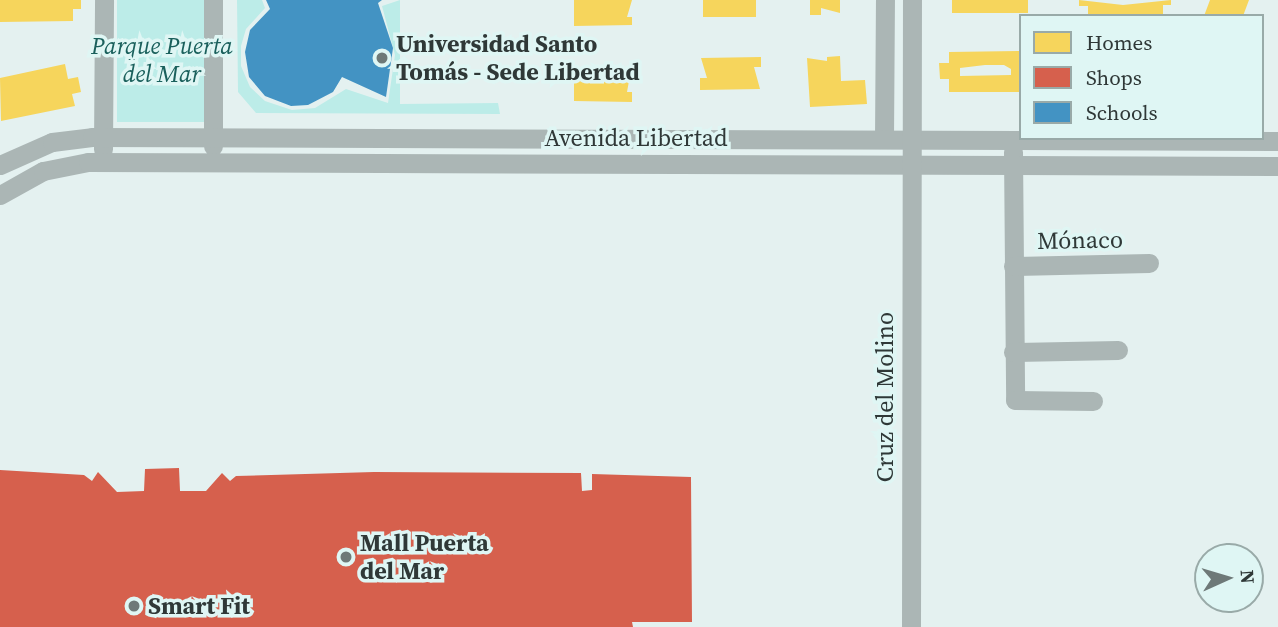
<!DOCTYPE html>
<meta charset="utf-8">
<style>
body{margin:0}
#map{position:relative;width:1278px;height:627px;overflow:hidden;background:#e4f1f0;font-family:"Source Serif 4",serif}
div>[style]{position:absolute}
.green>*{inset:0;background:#bcece8;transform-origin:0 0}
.homes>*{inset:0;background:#f6d55c;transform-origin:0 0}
.shops>*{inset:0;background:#d6604d}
.schools>*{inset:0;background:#4393c3}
.minor>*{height:19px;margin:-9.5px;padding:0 9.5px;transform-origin:9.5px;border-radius:9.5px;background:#abb6b5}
.dots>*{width:19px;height:19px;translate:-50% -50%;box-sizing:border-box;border:4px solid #dff6f4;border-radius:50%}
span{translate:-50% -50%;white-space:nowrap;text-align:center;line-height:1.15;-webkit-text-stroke:7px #dff6f4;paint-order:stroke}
.poi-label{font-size:24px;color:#2f3837;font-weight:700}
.left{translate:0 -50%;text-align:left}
.park-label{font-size:24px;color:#1a605c;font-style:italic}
.street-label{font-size:24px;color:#2f3837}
.legend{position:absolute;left:1019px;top:14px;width:245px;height:126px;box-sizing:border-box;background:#dff6f4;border:2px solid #99aaa8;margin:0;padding:9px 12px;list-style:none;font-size:21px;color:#2f3837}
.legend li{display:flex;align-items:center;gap:14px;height:35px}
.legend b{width:35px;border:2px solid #99aaa8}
.north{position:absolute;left:1194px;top:543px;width:70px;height:70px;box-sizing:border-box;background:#dff6f4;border:2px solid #99aaa8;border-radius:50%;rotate:86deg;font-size:19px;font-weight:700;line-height:28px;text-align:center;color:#2f3837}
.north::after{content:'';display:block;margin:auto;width:24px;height:32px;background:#6e7978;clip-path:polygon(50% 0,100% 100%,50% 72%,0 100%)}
</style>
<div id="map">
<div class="green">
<i style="left:117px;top:0;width:91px;height:122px"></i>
<i style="clip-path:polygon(237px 0,262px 0,265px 8px,246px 29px,241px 46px,241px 66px,250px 87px,265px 101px,292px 110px,315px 108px,346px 89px,388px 103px,395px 55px,382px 6px,400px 0,400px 104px,498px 103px,500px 114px,256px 113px,238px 92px)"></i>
</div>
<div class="homes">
<i style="clip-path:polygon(0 0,81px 0,81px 9px,73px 9px,73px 21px,0 22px)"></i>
<i style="clip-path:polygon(574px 0,632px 0,627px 17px,632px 17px,632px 25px,574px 26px)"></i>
<i style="left:703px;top:0;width:53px;height:17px"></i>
<i style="clip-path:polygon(810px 0,840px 0,840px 13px,821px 8px,821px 15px,810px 15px)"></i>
<i style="left:952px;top:0;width:76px;height:13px"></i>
<i style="clip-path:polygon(1079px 0,1123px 5px,1171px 0,1171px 5px,1163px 5px,1163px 16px,1088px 16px,1088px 6px,1079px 6px)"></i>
<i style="clip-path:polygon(1210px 0,1249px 0,1243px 16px,1204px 16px)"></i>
<i style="clip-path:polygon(evenodd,1021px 51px,1021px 92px,949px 92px,949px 79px,940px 79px,939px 63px,949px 63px,949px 52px,1021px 51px,985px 65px,1004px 65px,1011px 69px,1011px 75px,960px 76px,960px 68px,985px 65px)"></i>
<i style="clip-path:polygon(840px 56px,841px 81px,865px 80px,867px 104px,810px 107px,807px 58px,827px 61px,827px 57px)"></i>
<i style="clip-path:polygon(761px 57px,761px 67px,754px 67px,760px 89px,700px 90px,700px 78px,707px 78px,701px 58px)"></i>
<i style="clip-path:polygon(65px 64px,68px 79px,78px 77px,81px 92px,72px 94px,75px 106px,1px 121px,0 78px)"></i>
<i style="clip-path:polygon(574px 69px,631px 70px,627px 92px,632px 92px,632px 102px,574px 101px)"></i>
</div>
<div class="shops">
<i style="clip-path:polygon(179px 468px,180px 491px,206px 491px,222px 473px,230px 481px,236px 476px,374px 472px,581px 473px,582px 491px,592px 490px,592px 474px,691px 477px,692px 622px,632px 622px,633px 627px,0 627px,0 470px,84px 475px,92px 481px,98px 472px,117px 492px,144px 491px,145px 469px)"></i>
</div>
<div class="schools">
<i style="clip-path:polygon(266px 0,382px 0,378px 3px,393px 48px,386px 97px,342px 77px,333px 92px,308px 105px,291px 106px,265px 96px,249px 77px,245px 52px,250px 30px,270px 9px)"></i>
</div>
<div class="minor">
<i style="left:884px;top:139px;width:139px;rotate:-89.6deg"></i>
<i style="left:213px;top:146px;width:146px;rotate:-90deg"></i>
<i style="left:103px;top:149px;width:149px;rotate:-89.6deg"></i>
<i style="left:1013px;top:152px;width:248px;rotate:89.5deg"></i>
<i style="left:1015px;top:400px;width:78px;rotate:0.7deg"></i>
<i style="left:0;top:165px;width:57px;rotate:-23.9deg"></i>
<i style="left:52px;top:142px;width:40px;rotate:-7.1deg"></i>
<i style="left:92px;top:137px;width:1186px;rotate:0.19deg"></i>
<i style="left:0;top:195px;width:49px;rotate:-29.2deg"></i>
<i style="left:43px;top:171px;width:46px;rotate:-11.3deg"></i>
<i style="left:88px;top:162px;width:1190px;rotate:0.19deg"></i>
<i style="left:1013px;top:266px;width:136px;rotate:-1.3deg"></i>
<i style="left:1013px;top:352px;width:105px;rotate:-1.1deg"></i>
<i style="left:911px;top:627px;width:627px;rotate:-89.91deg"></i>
</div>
<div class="dots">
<i style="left:382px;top:58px;background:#6e7978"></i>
<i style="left:346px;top:557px;background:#6e7978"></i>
<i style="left:134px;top:606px;background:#6e7978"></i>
</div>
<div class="poi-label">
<span class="left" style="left:396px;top:58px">Universidad Santo<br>Tomás - Sede Libertad</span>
<span class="left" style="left:360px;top:557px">Mall Puerta<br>del Mar</span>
<span class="left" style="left:148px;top:606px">Smart Fit</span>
</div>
<div class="park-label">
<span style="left:162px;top:60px">Parque Puerta<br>del Mar</span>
</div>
<div class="street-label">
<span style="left:636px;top:138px">Avenida Libertad</span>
<span style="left:1080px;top:240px;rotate:-1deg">Mónaco</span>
<span style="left:885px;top:397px;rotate:-90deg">Cruz del Molino</span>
</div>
<ul class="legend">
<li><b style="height:19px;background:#f6d55c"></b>Homes</li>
<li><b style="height:19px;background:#d6604d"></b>Shops</li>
<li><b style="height:19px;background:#4393c3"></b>Schools</li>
</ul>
<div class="north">N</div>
</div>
